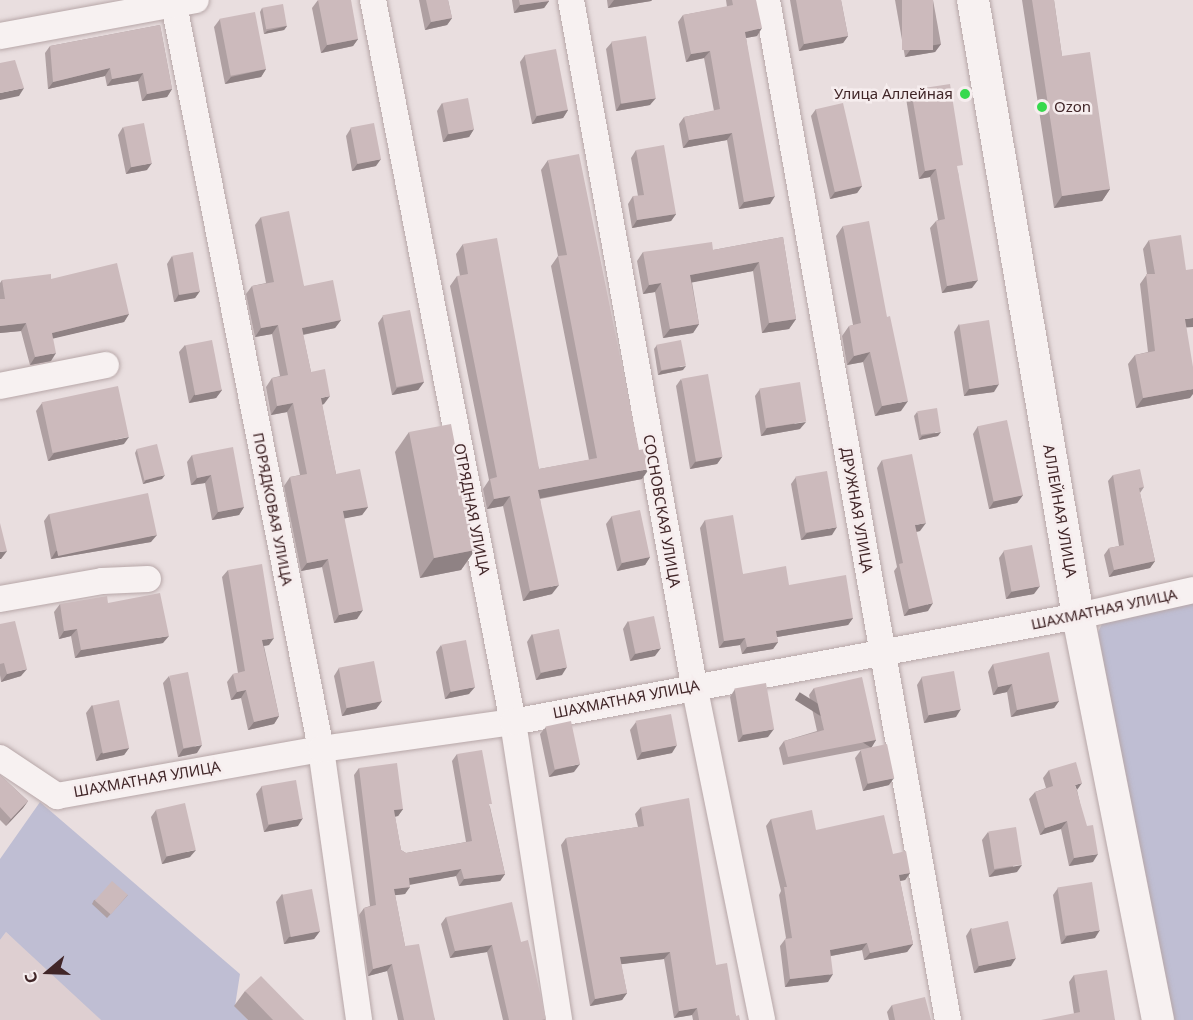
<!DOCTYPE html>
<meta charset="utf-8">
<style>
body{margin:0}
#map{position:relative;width:1193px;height:1020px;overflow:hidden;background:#e9dedf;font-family:"Noto Sans",sans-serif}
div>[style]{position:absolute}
.built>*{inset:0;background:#decfd1}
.green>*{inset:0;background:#bfbed3}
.roads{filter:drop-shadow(0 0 2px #b7a7a8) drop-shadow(0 0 2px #b7a7a8)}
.minor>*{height:26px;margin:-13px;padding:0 13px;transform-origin:13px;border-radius:13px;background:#f7f1f1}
.tertiary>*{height:32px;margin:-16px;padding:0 16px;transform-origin:16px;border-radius:16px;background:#f7f1f1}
.wall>*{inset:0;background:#afa0a2}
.shaded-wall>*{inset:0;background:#8f8284;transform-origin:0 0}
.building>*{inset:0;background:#ccbabc;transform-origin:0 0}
.dots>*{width:16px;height:16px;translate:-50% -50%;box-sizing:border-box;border:3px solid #f6edee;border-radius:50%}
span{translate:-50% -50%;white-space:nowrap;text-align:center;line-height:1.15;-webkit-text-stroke:5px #f6edee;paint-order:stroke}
.poi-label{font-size:15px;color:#412628}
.right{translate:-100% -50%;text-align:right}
.left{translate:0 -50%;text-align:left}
.street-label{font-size:15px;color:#412628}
.north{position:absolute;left:18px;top:942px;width:60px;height:60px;-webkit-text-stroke:4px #f6edee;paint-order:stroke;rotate:251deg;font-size:16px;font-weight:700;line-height:24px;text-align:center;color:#412628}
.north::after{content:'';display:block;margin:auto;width:21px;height:27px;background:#412628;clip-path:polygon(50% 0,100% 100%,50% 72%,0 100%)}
</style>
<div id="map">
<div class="built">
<i style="clip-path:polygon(6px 932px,58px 978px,101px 1020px,0 1020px,0 940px)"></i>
</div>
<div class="green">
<i style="clip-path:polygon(1193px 603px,1193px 1020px,1171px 1020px,1098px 632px,1104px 620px)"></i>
<i style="clip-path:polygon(40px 802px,240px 974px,235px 1006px,248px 1020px,101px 1020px,6px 932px,0 940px,0 859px)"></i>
</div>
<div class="roads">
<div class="minor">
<i style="left:173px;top:0;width:763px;rotate:78.82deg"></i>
<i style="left:321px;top:749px;width:274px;rotate:82deg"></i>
<i style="left:373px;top:0;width:735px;rotate:79.03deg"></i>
<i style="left:513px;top:722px;width:302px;rotate:81.2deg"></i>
<i style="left:571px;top:0;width:696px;rotate:79.82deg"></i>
<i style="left:694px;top:685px;width:342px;rotate:78.5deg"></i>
<i style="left:767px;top:0;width:1036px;rotate:79.94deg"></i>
<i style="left:0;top:36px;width:199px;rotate:-10.4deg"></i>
<i style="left:0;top:386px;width:108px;rotate:-11.2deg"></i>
<i style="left:0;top:599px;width:104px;rotate:-10deg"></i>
<i style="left:102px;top:581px;width:46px;rotate:-2.5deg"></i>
<i style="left:0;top:758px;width:69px;rotate:33.7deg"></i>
<i style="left:57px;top:796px;width:268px;rotate:-10.1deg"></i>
<i style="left:321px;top:749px;width:194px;rotate:-8deg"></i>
<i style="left:513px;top:722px;width:575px;rotate:-10.63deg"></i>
<i style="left:1078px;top:616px;width:118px;rotate:-12.7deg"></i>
</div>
<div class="tertiary">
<i style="left:973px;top:0;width:625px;rotate:80.33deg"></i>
<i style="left:1078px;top:616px;width:412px;rotate:78.8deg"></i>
</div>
</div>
<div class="wall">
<i style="clip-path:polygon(318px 0,358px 39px,353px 46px,321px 53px,312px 8px)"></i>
<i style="clip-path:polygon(419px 0,448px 0,452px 18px,447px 25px,425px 30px)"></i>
<i style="clip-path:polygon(512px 0,549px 0,549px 1px,544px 8px,514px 13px)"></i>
<i style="clip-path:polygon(607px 0,652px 0,651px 1px,608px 8px)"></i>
<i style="clip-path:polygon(726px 0,756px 0,757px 36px,746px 38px,770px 204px,739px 209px,727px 140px,683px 148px,679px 124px,684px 117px,714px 111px,704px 58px,686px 62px,678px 22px,683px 15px,727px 7px)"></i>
<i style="clip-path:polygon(790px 0,841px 0,848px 36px,843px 43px,799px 51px)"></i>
<i style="clip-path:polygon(895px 0,933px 0,941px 44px,935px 52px,905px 57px)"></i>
<i style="clip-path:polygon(1022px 0,1054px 0,1062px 56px,1110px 189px,1102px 201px,1054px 208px)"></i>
<i style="clip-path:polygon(262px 8px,287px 26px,284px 30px,264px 34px,260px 12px)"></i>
<i style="clip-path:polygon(220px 19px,266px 69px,261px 77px,225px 84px,214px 27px)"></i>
<i style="clip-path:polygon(160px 25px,172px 89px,167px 97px,142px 101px,138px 81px,107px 86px,105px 76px,48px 89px,45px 53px,50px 46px)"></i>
<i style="clip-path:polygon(612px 42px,650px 105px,616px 111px,606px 49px)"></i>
<i style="clip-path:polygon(525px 55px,568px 110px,563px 118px,532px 124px,520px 62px)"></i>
<i style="clip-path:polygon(911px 90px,958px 172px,972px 288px,942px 293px,930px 228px,936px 221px,938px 220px,930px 177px,919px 179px,906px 98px)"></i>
<i style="clip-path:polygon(442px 103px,474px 129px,469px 137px,443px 142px,437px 111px)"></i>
<i style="clip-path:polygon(816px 109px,862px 186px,857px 193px,830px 199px,811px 116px)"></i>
<i style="clip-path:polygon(123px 127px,147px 170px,126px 174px,118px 135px)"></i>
<i style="clip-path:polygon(351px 128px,376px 166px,352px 171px,346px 136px)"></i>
<i style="clip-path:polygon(636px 150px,676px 214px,671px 221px,632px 228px,628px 204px,633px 196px,638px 196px,631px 158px)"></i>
<i style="clip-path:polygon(548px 160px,642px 479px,540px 499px,552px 594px,523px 601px,503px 506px,487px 509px,483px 489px,489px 480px,450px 286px,457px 276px,460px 276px,456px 254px,463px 244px,539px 469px,589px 460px,551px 266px,558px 256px,541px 170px)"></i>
<i style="clip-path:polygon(261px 217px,304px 286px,341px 320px,335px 328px,303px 335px,311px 372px,324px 404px,322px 405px,336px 474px,368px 507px,362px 515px,344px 518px,357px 619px,334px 623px,322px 567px,301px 571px,284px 486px,290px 477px,300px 475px,287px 412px,271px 415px,266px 387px,272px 378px,280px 376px,272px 334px,255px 337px,246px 294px,252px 286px,266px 283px,255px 225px)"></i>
<i style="clip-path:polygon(843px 226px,901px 411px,875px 416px,863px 362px,847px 365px,842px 336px,849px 326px,853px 325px,836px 236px)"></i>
<i style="clip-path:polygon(783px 237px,796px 319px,789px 329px,762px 333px,753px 271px,692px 282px,699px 324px,693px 333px,663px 338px,655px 292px,643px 294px,637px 261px,643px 252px,713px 250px)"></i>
<i style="clip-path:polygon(1149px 240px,1186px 327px,1190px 398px,1136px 408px,1128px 364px,1135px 355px,1148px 352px,1140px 284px,1147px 274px,1143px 249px)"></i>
<i style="clip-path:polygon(172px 256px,200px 291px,195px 298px,174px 302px,167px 264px)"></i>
<i style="clip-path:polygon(51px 279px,129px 314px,124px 322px,53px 338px,51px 361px,30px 365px,21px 331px,0 333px,0 283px,2px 280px)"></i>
<i style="clip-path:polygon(383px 316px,424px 382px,418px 390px,392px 395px,378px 323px)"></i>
<i style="clip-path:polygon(959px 324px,994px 392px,964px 396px,954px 332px)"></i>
<i style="clip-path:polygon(185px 345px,222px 390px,216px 398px,189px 403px,179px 352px)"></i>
<i style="clip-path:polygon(657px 345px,683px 370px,658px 375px,654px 349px)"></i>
<i style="clip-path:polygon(681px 379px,722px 457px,717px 464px,690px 469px,676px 386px)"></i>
<i style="clip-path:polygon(760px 389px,800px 429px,761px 436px,755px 396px)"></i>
<i style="clip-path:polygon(42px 403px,124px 444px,48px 461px,36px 411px)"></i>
<i style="clip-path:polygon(917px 412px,938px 436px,919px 440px,914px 416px)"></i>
<i style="clip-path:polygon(978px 426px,1023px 495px,1017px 503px,989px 509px,973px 434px)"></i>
<i style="clip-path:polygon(409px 432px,475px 550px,461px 570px,420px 578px,395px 452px)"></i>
<i style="clip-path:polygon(137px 449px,162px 479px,143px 484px,135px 453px)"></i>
<i style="clip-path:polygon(192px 455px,244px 507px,239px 515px,212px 520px,205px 483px,191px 485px,187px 462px)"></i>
<i style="clip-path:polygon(882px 460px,920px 531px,916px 532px,928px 611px,904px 616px,894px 571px,897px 567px,877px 468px)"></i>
<i style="clip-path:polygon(1113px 475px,1144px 487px,1140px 493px,1155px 561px,1150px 568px,1109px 577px,1104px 555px,1109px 548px,1119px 546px,1108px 481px)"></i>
<i style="clip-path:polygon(796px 477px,832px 535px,801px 540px,791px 484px)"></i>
<i style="clip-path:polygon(49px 514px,151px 542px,51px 559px,44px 521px)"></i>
<i style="clip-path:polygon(612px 516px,650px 557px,645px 565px,617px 571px,606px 524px)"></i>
<i style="clip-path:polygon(705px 520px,743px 574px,789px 585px,853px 618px,848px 625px,777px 637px,778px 642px,773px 649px,742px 654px,740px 645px,719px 648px,700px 528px)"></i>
<i style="clip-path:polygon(1004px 551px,1034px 594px,1006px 599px,999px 558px)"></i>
<i style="clip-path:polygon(228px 570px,269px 645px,264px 646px,279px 716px,274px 724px,248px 730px,241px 698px,231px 700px,227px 682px,233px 674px,238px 673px,222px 577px)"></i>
<i style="clip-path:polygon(108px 603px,163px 643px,75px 658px,71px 636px,59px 639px,54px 612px,60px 604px)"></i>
<i style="clip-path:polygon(628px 621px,655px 656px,630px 661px,623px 629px)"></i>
<i style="clip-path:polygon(0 624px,21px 676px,1px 682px,0 675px)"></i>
<i style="clip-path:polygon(532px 634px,562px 675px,536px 680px,527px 642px)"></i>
<i style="clip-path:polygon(441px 645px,469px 694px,445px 699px,436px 652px)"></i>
<i style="clip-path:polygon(993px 664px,1059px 701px,1054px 708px,1011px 717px,1007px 692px,993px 695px,988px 672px)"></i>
<i style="clip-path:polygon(339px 668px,382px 701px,376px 709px,342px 716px,334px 676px)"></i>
<i style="clip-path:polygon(169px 676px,197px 753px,178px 757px,163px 683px)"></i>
<i style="clip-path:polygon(922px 677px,956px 717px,924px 723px,917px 685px)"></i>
<i style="clip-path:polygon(814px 688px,876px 740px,871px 748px,889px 785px,863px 791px,855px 758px,861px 750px,866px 749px,783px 765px,779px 748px,784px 741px,817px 731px,809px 695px)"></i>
<i style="clip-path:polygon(735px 689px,768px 737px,738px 742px,730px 697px)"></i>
<i style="clip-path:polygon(92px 705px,129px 748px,124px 755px,96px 761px,86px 713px)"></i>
<i style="clip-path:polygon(636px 722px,672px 753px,637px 760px,630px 730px)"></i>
<i style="clip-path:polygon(546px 727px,574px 772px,549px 777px,540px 734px)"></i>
<i style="clip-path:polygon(457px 754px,490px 807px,505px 874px,500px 881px,459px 886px,456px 876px,410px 884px,405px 894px,395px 895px,405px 946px,435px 1020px,398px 1020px,387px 971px,368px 976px,367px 969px,359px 915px,364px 908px,370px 906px,354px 775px,359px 768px,403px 809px,398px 816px,395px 817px,401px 850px,406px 853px,466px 842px,452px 761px)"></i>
<i style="clip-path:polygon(1049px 770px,1077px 790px,1093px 862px,1069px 866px,1061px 829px,1040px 835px,1029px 799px,1035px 792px,1046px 788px,1043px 778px)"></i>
<i style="clip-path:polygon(0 775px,28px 801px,23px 808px,6px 826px,0 820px)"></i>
<i style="clip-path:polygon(262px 786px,298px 826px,264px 832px,256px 794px)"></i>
<i style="clip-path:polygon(641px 807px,716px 965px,736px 1016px,740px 1020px,693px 1020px,692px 1015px,674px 1018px,664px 959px,621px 964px,627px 993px,622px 1000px,590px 1006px,561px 845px,566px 838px,638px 827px,635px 814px)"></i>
<i style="clip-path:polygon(156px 810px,190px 857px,162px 864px,151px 817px)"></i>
<i style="clip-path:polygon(771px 819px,816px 830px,893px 854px,910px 873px,905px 880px,900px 881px,913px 944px,907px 952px,864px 960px,862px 950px,831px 956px,828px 982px,785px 987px,780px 946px,786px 938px,779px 895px,781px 891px,766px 826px)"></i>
<i style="clip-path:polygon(988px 832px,1017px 872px,989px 877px,982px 840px)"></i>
<i style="clip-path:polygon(1058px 888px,1095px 938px,1061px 944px,1053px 895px)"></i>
<i style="clip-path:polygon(282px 894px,320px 931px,314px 939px,284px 944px,276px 902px)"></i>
<i style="clip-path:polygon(128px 895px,107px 918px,92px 904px,94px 900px)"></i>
<i style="clip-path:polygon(446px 917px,521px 942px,545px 1020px,503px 1020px,487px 952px,450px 958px,441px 924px)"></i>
<i style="clip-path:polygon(971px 928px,1011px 966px,974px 973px,966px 936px)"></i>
<i style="clip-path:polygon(1074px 975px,1115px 1020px,1074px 1014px,1069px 982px)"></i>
<i style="clip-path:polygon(245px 991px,304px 1020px,248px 1020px,234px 1006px)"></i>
<i style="clip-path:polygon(892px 1005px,931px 1020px,889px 1020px,887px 1012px)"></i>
</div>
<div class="shaded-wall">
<i style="clip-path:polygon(614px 0,652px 0,651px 1px,608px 8px)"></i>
<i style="clip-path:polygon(549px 1px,544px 8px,514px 13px,520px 5px)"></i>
<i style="clip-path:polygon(452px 18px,447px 25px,425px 30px,431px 22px)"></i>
<i style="clip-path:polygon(287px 26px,284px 30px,264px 34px,267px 31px)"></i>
<i style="clip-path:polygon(762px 28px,757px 36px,740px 39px,745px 32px)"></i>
<i style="clip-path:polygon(848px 36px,843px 43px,799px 51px,804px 44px)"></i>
<i style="clip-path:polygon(358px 39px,353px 46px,321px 53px,327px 45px)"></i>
<i style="clip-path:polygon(941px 44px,935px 52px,905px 57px,911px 49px)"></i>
<i style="clip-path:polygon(710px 51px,704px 58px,686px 62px,691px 54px)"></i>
<i style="clip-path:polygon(110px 68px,105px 76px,48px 89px,53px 82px)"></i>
<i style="clip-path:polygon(266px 69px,261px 77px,225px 84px,231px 77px)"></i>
<i style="clip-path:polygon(143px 73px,138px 81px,107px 86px,112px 79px)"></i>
<i style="clip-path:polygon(24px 88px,19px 96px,0 100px,0 93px)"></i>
<i style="clip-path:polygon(172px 89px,167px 97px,142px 101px,147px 94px)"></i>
<i style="clip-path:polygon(656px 98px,650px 105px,616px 111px,621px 103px)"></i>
<i style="clip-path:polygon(568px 110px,563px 118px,532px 124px,537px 116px)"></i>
<i style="clip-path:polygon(474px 129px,469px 137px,443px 142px,448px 134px)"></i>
<i style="clip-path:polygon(732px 133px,727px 140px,683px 148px,689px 140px)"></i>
<i style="clip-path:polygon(381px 159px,376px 166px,352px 171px,358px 163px)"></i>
<i style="clip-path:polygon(152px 163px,147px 170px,126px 174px,131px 167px)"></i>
<i style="clip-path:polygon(936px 169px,930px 177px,919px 179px,925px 171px)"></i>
<i style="clip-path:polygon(862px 186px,857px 193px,830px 199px,835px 192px)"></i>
<i style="clip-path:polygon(1110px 189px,1102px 201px,1054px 208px,1062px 196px)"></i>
<i style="clip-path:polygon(775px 196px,770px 204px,739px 209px,744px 202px)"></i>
<i style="clip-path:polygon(676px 214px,671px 221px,632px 228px,637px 220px)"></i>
<i style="clip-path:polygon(759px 262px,753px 271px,684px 284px,690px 275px)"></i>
<i style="clip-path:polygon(978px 280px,972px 288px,942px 293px,947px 286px)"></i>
<i style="clip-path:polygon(661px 283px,655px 292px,643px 294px,649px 285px)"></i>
<i style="clip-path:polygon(200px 291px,195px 298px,174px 302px,179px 294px)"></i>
<i style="clip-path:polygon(129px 314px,124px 322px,47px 340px,52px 333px)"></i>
<i style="clip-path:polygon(1193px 318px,1193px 327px,1178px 328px,1185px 319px)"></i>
<i style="clip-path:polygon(796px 319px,789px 329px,762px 333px,769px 323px)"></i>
<i style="clip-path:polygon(341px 320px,335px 328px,296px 336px,302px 328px)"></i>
<i style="clip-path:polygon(26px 323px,21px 331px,0 333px,0 326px)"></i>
<i style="clip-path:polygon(699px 324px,693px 333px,663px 338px,670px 329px)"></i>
<i style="clip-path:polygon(278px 325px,272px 334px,255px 337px,261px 328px)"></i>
<i style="clip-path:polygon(870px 352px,863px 362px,847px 365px,854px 356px)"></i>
<i style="clip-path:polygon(56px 353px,51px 361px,30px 365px,35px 357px)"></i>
<i style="clip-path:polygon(686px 366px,683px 370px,658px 375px,661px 371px)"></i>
<i style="clip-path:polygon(424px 382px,418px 390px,392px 395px,397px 388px)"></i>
<i style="clip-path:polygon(999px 384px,994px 392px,964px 396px,969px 389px)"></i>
<i style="clip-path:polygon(1193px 389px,1193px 394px,1190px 398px,1136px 408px,1143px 398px)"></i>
<i style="clip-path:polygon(222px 390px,216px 398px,189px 403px,194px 395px)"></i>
<i style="clip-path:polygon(330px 396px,324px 404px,315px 406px,321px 398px)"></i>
<i style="clip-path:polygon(908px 401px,901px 411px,875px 416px,882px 406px)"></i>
<i style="clip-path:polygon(293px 403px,287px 412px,271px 415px,277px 406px)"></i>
<i style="clip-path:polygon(806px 422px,800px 429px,761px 436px,767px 428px)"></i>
<i style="clip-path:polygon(941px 432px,938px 436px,919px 440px,922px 436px)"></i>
<i style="clip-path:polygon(129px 437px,124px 444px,48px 461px,54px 453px)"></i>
<i style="clip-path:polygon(722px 457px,717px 464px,690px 469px,695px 462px)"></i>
<i style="clip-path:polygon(649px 469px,642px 479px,531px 500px,538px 490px)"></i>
<i style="clip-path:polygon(165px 475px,162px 479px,143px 484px,146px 480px)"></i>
<i style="clip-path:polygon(211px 475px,205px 483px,191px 485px,197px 478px)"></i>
<i style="clip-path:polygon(472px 494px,458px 515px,465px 496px)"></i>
<i style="clip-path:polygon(1023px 495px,1017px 503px,989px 509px,994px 501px)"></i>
<i style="clip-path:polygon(510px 496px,503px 506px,487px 509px,494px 499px)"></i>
<i style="clip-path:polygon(244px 507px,239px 515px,212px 520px,218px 512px)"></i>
<i style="clip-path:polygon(368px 507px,362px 515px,337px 520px,343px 511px)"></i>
<i style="clip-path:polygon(926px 523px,920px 531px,910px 533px,915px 525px)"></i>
<i style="clip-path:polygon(837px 527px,832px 535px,801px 540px,807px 533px)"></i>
<i style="clip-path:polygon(157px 535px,151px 542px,51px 559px,56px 551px)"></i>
<i style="clip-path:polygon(475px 550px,461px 570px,420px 578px,434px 558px)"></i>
<i style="clip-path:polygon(7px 551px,1px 559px,0 559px,0 552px)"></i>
<i style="clip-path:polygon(650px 557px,645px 565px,617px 571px,622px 563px)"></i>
<i style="clip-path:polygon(328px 559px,322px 567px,301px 571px,307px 563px)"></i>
<i style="clip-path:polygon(1155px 561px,1150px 568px,1109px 577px,1114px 570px)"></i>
<i style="clip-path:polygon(559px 585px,552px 594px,523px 601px,530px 591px)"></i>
<i style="clip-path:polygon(1040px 586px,1034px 594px,1006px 599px,1012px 591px)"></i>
<i style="clip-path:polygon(933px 603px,928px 611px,904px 616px,909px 609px)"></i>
<i style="clip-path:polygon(363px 610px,357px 619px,334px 623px,339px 615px)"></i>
<i style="clip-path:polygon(853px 618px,848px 625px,771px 638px,776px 631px)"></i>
<i style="clip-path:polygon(77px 629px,71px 636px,59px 639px,64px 631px)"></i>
<i style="clip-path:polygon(169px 636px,163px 643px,75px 658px,81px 650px)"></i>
<i style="clip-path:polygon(274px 638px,269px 645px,257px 647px,262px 640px)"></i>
<i style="clip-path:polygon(745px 638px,740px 645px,719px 648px,724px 641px)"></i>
<i style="clip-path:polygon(778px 642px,773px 649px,742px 654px,747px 647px)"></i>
<i style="clip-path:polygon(661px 648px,655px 656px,630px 661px,635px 654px)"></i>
<i style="clip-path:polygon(567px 667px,562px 675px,536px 680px,541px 673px)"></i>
<i style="clip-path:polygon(27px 669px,21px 676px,1px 682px,7px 674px)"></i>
<i style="clip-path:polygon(1012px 684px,1007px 692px,993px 695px,998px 687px)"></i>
<i style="clip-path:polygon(475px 687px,469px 694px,445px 699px,451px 691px)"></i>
<i style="clip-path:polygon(246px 690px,241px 698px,231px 700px,237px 692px)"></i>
<i style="clip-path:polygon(382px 701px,376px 709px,342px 716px,347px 708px)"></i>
<i style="clip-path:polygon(1059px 701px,1054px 708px,1011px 717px,1017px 710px)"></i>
<i style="clip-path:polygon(961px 709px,956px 717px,924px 723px,929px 715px)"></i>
<i style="clip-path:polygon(279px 716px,274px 724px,248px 730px,254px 722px)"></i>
<i style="clip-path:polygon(774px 729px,768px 737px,738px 742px,743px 735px)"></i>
<i style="left:876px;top:740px;width:9px;height:90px;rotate:122deg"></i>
<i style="clip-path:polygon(202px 745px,197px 753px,178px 757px,183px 749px)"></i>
<i style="clip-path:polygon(677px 745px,672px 753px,637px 760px,642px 752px)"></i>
<i style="clip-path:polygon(129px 748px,124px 755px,96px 761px,101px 753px)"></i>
<i style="clip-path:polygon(580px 764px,574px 772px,549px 777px,555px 770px)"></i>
<i style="clip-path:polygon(894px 778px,889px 785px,863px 791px,868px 783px)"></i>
<i style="clip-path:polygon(1082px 783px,1077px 790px,1075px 785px)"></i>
<i style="clip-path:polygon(28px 801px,23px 808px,6px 826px,11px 819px)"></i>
<i style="clip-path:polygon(403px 809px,398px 816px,389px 817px,394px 810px)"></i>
<i style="clip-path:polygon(303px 818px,298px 826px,264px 832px,269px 825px)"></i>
<i style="clip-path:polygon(1067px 821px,1061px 829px,1040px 835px,1045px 828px)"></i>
<i style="clip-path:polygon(196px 850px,190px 857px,162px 864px,167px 856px)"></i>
<i style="clip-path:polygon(1098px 854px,1093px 862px,1069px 866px,1074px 858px)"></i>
<i style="clip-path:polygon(1022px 865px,1017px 872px,989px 877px,995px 870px)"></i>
<i style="clip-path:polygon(461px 869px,456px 876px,404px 886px,409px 878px)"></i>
<i style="clip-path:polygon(910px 873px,905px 880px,894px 882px,899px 875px)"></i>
<i style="clip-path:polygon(505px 874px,500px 881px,459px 886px,464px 879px)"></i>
<i style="clip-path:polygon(410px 887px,405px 894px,389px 896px,394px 889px)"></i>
<i style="clip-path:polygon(1100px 930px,1095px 938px,1061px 944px,1067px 936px)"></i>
<i style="clip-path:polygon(320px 931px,314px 939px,284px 944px,289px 937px)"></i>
<i style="clip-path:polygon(867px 943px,862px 950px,825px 957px,830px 950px)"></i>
<i style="clip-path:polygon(913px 944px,907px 952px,864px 960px,870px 953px)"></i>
<i style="clip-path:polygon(492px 945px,487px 952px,450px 958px,455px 951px)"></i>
<i style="clip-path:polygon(670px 952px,664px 959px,615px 965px,620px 957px)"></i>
<i style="clip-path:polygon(1016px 958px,1011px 966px,974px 973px,979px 966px)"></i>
<i style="clip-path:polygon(392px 964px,387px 971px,368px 976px,373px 969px)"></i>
<i style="clip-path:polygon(833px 974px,828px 982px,785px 987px,790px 979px)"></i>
<i style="clip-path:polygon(627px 993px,622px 1000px,590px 1006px,595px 999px)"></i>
<i style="clip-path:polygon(697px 1008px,692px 1015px,674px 1018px,679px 1011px)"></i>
</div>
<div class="building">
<i style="clip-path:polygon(318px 0,351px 0,358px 39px,327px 45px)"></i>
<i style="clip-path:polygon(426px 0,448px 0,452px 18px,431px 22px)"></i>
<i style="clip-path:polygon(519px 0,549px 0,549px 1px,520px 5px)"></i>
<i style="clip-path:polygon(732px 0,756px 0,762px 28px,745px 32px,775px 196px,744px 202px,732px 133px,689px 140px,684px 117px,720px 109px,710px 51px,691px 54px,683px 15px,733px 5px)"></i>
<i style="clip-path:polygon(796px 0,841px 0,848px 36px,804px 44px)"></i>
<i style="left:902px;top:0;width:31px;height:50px"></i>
<i style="clip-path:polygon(1032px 0,1054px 0,1062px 56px,1090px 52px,1110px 189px,1062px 196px)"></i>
<i style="left:283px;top:4px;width:22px;height:21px;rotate:80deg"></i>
<i style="left:255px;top:12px;width:58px;height:36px;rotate:79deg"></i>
<i style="clip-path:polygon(160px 25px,172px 89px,147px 94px,143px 73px,112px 79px,110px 68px,53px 82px,50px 46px)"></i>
<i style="left:646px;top:36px;width:63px;height:35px;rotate:81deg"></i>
<i style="left:556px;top:49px;width:62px;height:32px;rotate:79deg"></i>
<i style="clip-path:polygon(15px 60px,24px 88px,0 93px,0 63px)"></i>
<i style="clip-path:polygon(950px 84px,963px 165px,957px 166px,978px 280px,947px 286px,936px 221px,945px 219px,936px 169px,925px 171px,911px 90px)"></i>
<i style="left:468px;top:98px;width:32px;height:26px;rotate:79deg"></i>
<i style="left:843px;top:103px;width:85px;height:28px;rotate:77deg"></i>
<i style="left:144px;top:123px;width:41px;height:21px;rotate:79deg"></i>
<i style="left:374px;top:123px;width:37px;height:24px;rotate:79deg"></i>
<i style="clip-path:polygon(664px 145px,676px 214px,637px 220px,633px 196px,644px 195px,636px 150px)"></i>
<i style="clip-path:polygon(579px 154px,639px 450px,645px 449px,649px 469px,538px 490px,559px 585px,530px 591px,510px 496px,494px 499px,490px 479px,497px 477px,457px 276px,468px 274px,463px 244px,497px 238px,539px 469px,597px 458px,558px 256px,567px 255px,548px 160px)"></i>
<i style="clip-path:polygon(289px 211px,304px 286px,333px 280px,341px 320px,302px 328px,311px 372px,325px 369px,330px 396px,321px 398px,336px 474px,360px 469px,368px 507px,343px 511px,363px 610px,339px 615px,328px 559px,307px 563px,290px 477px,307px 474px,293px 403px,277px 406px,272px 378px,288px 375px,278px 325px,261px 328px,252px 286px,274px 282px,261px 217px)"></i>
<i style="clip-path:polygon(869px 221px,887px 317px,890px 316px,908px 401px,882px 406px,870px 352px,854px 356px,849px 326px,861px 323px,843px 226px)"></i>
<i style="clip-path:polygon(1181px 235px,1186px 270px,1193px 269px,1193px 318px,1185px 319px,1193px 367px,1193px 389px,1143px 398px,1135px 355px,1155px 351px,1146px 274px,1155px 274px,1149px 240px)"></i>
<i style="clip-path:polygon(783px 237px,796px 319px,769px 323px,759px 262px,690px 275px,699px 324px,670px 329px,661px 283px,649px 285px,643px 252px,712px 242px,713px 250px)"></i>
<i style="left:193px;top:252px;width:40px;height:21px;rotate:80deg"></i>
<i style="clip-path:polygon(117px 263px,129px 314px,52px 333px,56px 353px,35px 357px,26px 323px,0 326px,0 299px,5px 299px,2px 280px,51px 274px,51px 279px)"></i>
<i style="left:410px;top:310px;width:73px;height:28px;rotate:79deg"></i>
<i style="left:989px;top:320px;width:65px;height:30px;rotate:81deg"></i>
<i style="left:212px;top:340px;width:51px;height:27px;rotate:79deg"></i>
<i style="left:681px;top:340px;width:26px;height:25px;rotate:79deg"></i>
<i style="left:708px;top:374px;width:84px;height:27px;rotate:80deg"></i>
<i style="left:800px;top:382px;width:40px;height:41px;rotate:81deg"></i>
<i style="left:118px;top:386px;width:52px;height:78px;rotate:78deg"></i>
<i style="left:937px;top:408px;width:24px;height:20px;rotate:81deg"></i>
<i style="left:1007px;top:420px;width:77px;height:30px;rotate:78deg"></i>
<i style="clip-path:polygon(451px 424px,461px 476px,468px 474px,472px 494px,465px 496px,475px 550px,434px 558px,409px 432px)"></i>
<i style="left:157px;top:444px;width:32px;height:21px;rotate:76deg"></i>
<i style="clip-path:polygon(233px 447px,244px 507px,218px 512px,211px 475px,197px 478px,192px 455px)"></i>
<i style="clip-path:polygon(912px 454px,926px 523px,915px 525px,933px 603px,909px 609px,899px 564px,903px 563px,882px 460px)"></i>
<i style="clip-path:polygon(1140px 469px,1144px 487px,1139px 488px,1155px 561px,1114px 570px,1109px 548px,1124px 545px,1113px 475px)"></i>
<i style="left:827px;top:471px;width:57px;height:32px;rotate:80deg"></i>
<i style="left:148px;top:493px;width:43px;height:101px;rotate:78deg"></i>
<i style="left:640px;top:510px;width:48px;height:29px;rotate:78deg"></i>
<i style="clip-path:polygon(733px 515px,743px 574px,786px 566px,789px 585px,846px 575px,853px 618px,776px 631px,778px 642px,747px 647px,745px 638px,724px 641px,705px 520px)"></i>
<i style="clip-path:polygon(0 523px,7px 551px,0 552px)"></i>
<i style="left:1032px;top:545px;width:42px;height:29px;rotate:79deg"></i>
<i style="clip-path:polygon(262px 564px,274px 638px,262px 640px,279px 716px,254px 722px,246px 690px,237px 692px,233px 674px,245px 671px,228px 570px)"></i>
<i style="clip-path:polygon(160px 593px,169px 636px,81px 650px,77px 629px,64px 631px,60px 604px,107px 596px,108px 603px)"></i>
<i style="left:654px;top:616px;width:33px;height:26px;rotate:78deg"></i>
<i style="clip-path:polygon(15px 621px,27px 669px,7px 674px,4px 663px,0 664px,0 624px)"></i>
<i style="left:559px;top:629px;width:39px;height:27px;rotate:78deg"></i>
<i style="left:466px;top:640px;width:48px;height:25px;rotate:79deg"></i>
<i style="clip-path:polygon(1049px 652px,1059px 701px,1017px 710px,1012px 684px,998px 687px,993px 664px)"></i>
<i style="left:374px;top:661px;width:41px;height:36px;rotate:79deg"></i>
<i style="left:954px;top:671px;width:39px;height:33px;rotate:80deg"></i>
<i style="left:188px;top:672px;width:74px;height:19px;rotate:79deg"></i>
<i style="clip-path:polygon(862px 677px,876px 740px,788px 757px,784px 741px,824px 730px,814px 688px)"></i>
<i style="left:766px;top:683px;width:47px;height:32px;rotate:80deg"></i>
<i style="left:119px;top:700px;width:49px;height:27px;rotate:78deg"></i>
<i style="left:671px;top:714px;width:32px;height:36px;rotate:79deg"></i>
<i style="left:571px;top:721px;width:44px;height:26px;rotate:78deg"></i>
<i style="left:887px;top:744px;width:35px;height:27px;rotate:78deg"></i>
<i style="clip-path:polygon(482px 750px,492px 804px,489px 804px,505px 874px,464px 879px,461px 869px,409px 878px,410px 887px,394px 889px,405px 946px,419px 944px,435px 1020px,404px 1020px,392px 964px,373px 969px,372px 962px,364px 908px,376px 905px,359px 768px,397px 763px,403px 809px,394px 810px,401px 850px,406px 853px,472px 841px,457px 754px)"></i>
<i style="clip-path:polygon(1076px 762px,1082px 783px,1075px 785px,1087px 826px,1093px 825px,1098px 854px,1074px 858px,1067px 821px,1045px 828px,1035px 792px,1053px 786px,1049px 770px)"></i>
<i style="clip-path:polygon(0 775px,28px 801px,11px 819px,0 807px)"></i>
<i style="left:296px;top:780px;width:39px;height:35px;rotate:80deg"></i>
<i style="clip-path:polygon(689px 798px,716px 965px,727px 963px,736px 1016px,739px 1015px,740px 1020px,699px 1020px,697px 1008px,679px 1011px,670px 952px,620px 957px,627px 993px,595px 999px,566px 838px,644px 826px,641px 807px)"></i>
<i style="left:185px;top:803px;width:48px;height:30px;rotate:77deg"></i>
<i style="clip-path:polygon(812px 810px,816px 830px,884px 815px,893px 854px,906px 851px,910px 873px,899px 875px,913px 944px,870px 953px,867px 943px,830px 950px,833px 974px,790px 979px,785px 939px,792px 938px,784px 887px,787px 887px,771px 819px)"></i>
<i style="left:1016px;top:827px;width:38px;height:28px;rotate:81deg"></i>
<i style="left:112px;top:881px;width:21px;height:26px;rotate:41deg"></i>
<i style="left:1092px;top:882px;width:49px;height:35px;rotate:81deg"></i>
<i style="left:312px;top:889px;width:43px;height:30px;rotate:79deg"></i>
<i style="clip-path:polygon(512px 902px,521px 942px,528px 940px,546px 1019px,542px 1020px,509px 1020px,492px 945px,455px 951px,446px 917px)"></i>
<i style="left:1008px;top:921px;width:38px;height:38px;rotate:78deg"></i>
<i style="clip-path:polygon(1107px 970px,1115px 1020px,1041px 1020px,1080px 1012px,1074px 975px)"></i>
<i style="clip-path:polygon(261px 976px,304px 1020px,273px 1020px,245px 991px)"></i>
<i style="clip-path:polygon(925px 997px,931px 1020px,895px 1020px,892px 1005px)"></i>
</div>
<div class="dots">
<i style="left:965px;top:94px;background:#37d94d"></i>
<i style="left:1042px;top:107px;background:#37d94d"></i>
</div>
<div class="poi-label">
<span class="right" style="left:953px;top:94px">Улица Аллейная</span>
<span class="left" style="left:1054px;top:107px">Ozon</span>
</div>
<div class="street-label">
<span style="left:273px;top:509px;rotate:79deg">ПОРЯДКОВАЯ УЛИЦА</span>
<span style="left:472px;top:509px;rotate:79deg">ОТРЯДНАЯ УЛИЦА</span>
<span style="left:857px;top:510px;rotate:80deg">ДРУЖНАЯ УЛИЦА</span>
<span style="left:662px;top:511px;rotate:80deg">СОСНОВСКАЯ УЛИЦА</span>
<span style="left:1060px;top:511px;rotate:80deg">АЛЛЕЙНАЯ УЛИЦА</span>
<span style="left:1104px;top:609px;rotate:-12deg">ШАХМАТНАЯ УЛИЦА</span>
<span style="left:626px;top:699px;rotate:-11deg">ШАХМАТНАЯ УЛИЦА</span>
<span style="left:147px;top:779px;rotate:-10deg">ШАХМАТНАЯ УЛИЦА</span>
</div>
<div class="north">С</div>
</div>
